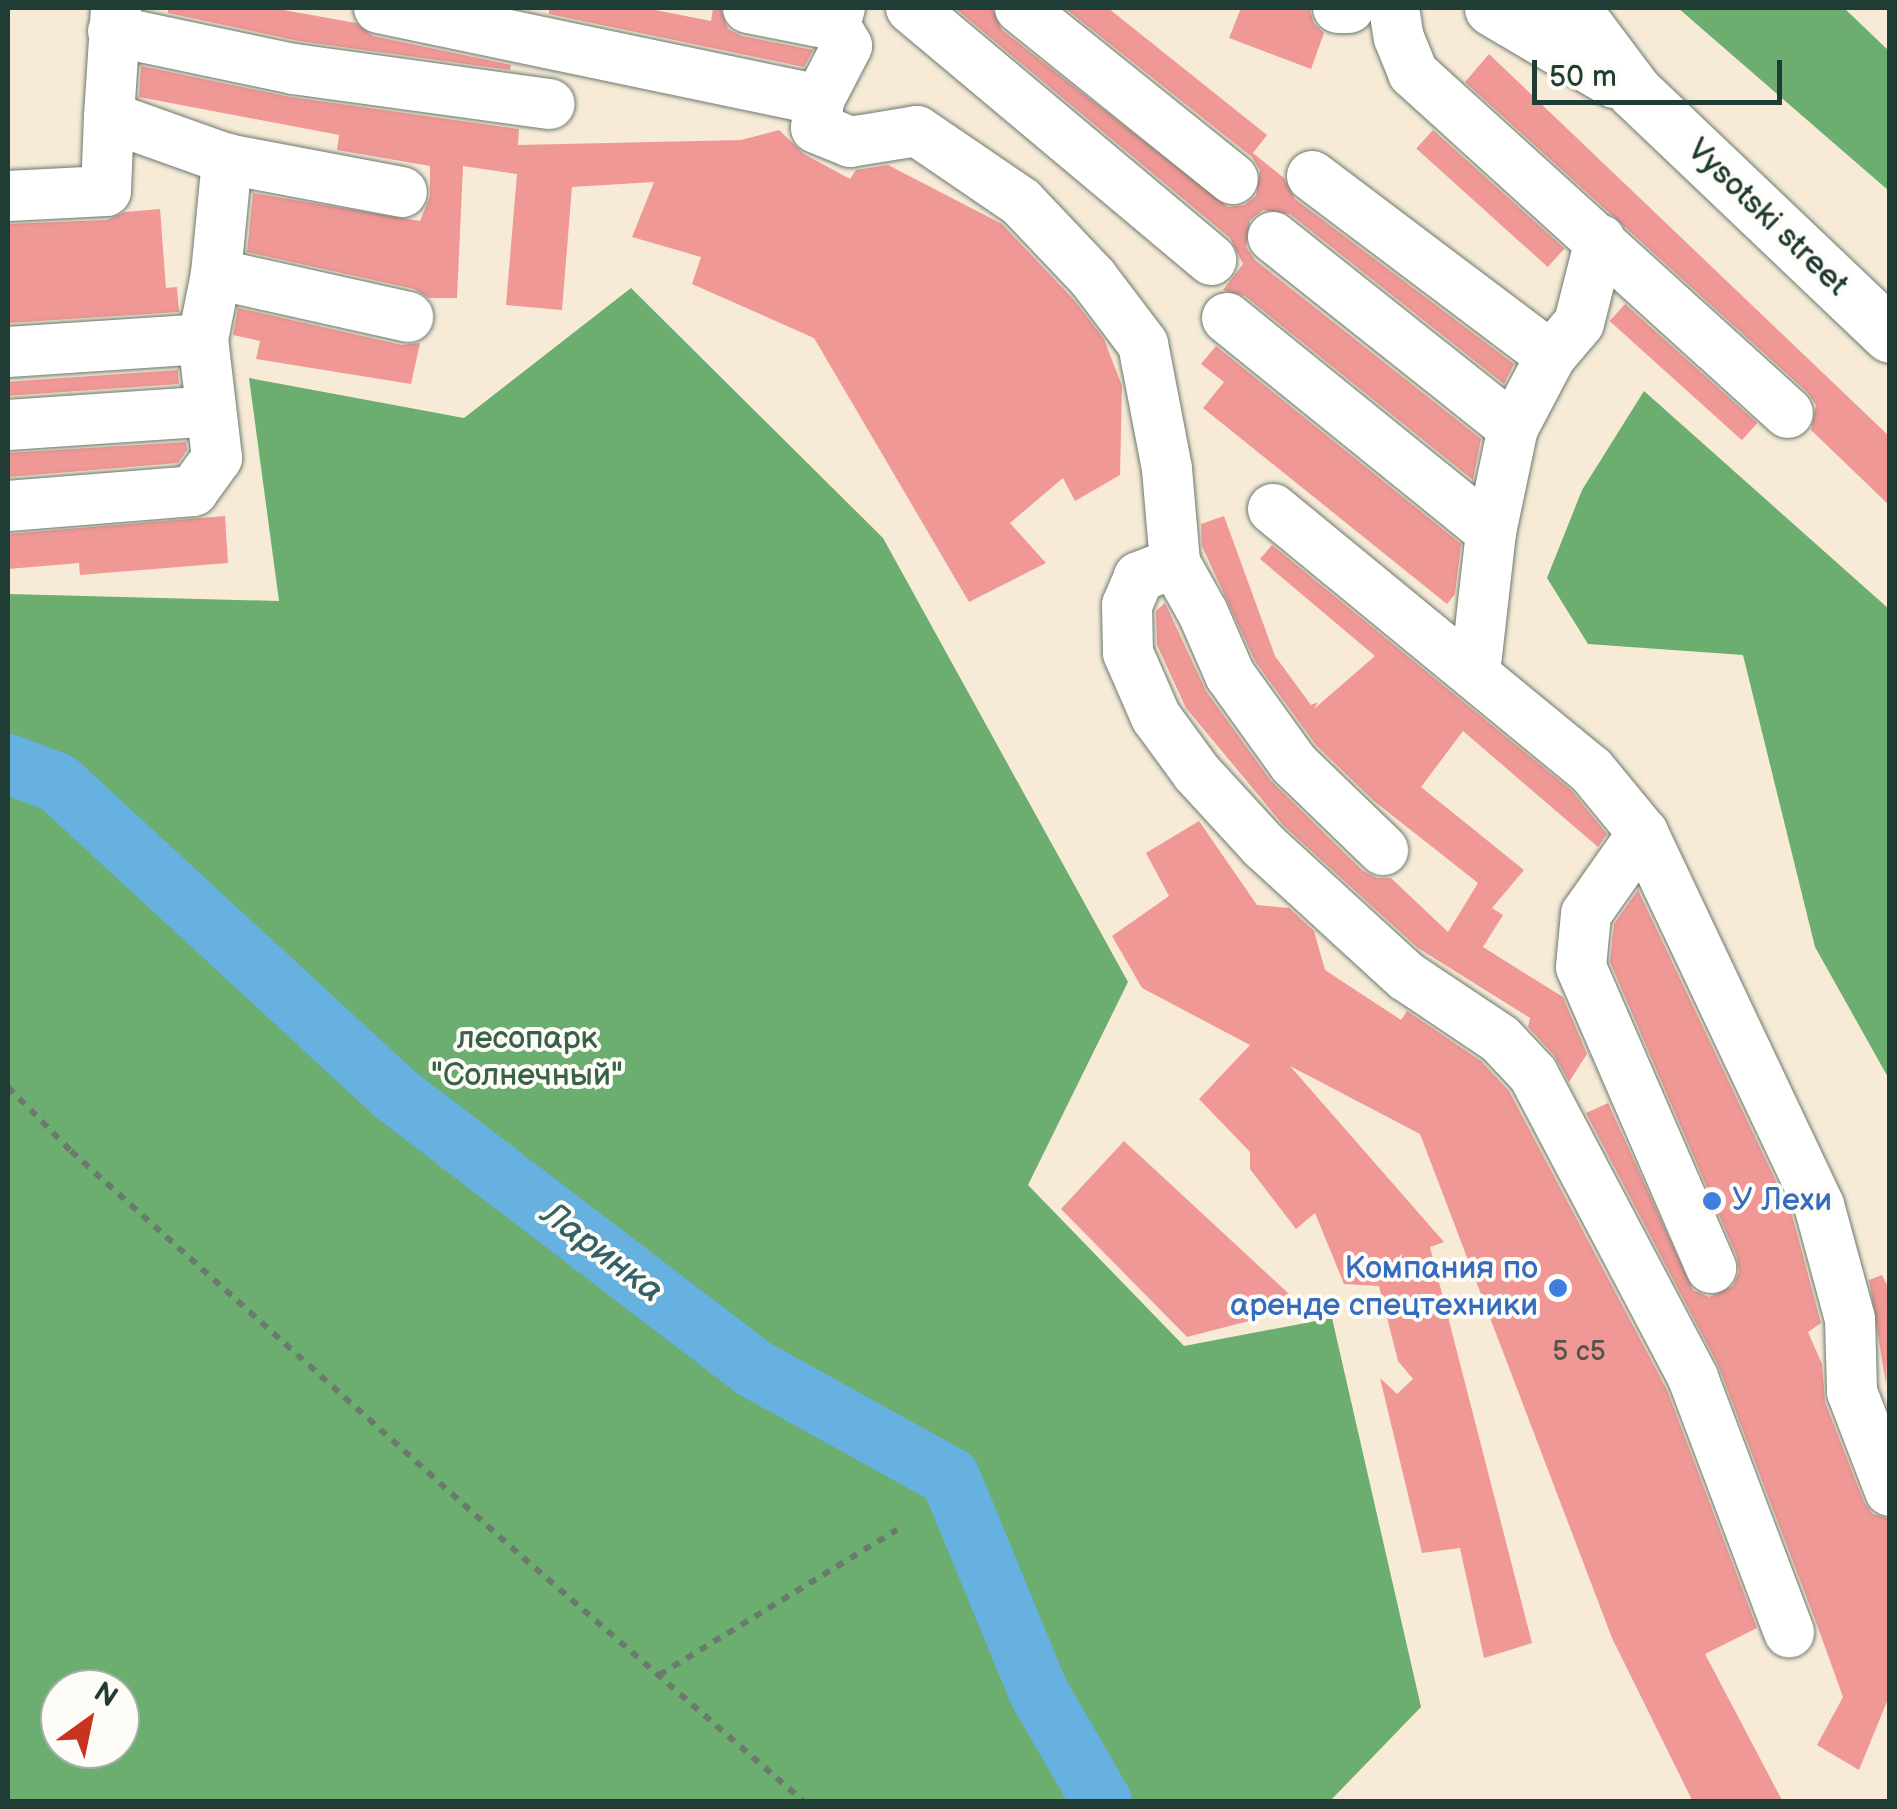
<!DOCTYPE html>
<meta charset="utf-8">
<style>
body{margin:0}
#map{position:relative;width:1897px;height:1809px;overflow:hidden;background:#f7ebd8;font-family:"Balsamiq Sans",sans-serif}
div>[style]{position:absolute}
.forest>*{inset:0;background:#6cad70}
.river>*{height:60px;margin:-30px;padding:0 30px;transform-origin:30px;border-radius:30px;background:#66b1df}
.building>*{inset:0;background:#ef9896;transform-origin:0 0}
.path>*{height:6px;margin-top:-3px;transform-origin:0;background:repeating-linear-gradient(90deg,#6b7a6d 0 8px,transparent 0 16px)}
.roads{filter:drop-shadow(0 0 2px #6b7a6d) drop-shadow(0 0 2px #6b7a6d)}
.minor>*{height:50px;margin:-25px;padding:0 25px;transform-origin:25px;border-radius:25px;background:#fff}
.major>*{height:55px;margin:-27.5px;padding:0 27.5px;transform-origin:27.5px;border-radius:27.5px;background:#fff}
.dots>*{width:28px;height:28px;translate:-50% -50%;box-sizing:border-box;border:5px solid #fdfcf7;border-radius:50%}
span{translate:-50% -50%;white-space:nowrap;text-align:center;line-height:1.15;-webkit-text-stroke:8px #fdfcf7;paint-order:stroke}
.number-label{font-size:28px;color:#53544c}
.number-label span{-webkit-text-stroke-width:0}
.street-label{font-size:32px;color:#1f3d34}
.park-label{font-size:32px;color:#396048}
.shop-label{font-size:32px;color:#366cbe}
.left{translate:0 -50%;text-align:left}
.right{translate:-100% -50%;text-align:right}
.water-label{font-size:35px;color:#346067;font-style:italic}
.frame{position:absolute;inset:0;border:10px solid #1f3d34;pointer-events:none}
.north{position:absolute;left:40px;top:1669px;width:100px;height:100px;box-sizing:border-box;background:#fdfcf7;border:2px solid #a4b0a9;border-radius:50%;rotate:33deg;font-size:28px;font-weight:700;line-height:40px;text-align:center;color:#1f3d34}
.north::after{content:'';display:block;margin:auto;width:35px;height:45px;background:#c8321e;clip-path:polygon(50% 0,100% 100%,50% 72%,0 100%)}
.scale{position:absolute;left:1532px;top:60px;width:250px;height:45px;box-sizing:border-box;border:5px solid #1f3d34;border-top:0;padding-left:12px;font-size:30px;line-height:35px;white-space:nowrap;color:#1f3d34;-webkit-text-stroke:8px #fdfcf7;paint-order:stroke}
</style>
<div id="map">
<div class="forest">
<i style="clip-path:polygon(1678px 8px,1844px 8px,1889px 51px,1889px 191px)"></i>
<i style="clip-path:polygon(evenodd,631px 288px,883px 538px,1128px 982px,1028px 1185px,1184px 1346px,1332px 1318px,1421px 1707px,1330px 1801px,8px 1801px,8px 594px,279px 601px,249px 378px,464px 418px,631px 288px,60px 1689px,120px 1689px,120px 1749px,60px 1749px,60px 1689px)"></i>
<i style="clip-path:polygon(1644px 391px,1889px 609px,1889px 1079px,1815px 947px,1743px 655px,1588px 644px,1547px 578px,1582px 490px)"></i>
</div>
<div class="river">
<i style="left:8px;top:764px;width:53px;rotate:20.8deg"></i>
<i style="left:58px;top:783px;width:459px;rotate:42.7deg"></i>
<i style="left:395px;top:1094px;width:451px;rotate:37.4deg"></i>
<i style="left:753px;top:1368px;width:225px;rotate:29deg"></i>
<i style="left:950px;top:1477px;width:231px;rotate:67.6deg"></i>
<i style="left:1038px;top:1691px;width:128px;rotate:60deg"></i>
</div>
<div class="building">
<i style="clip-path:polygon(168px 8px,272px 8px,356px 23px,373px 36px,511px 65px,510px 70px,299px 41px,168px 13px)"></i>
<i style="clip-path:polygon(549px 8px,645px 8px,711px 21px,713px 8px,720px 8px,728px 29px,742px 36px,813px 50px,804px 67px,549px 14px)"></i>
<i style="clip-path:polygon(955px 8px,992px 8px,1002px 30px,1228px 207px,1244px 205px,1256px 196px,1260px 170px,1252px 157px,1065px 8px,1108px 8px,1267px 135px,1253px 153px,1284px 178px,1295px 199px,1514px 364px,1504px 384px,1290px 214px,1263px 210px,1250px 220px,1246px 247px,1255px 260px,1481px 439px,1473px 480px,1245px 296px,1223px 290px,1243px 264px,1230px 238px)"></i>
<i style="clip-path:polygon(1241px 8px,1309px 8px,1314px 23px,1324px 33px,1311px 69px,1229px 38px)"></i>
<i style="clip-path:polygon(1489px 54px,1890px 437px,1890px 506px,1811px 430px,1816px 405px,1807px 392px,1465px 82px)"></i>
<i style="clip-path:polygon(141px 66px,290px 97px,519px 129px,518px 145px,741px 140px,779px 130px,804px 154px,850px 179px,856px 170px,888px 165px,1002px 224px,1074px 300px,1104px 339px,1122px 386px,1120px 475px,1075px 501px,1063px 478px,1010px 523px,1046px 563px,969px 602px,814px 338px,692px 284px,701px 257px,632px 237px,654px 182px,572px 187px,562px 310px,506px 305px,517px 174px,463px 166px,457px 298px,429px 298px,414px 289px,247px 252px,253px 193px,420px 221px,430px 196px,430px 166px,337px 150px,339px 135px,139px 97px)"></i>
<i style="left:1433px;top:130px;width:177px;height:25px;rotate:42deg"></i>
<i style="clip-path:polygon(160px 209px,166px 288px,177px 287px,179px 312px,8px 323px,8px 224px,107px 220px,125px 212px)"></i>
<i style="left:1625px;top:304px;width:178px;height:23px;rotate:42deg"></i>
<i style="clip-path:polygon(238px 308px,402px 345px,420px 343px,411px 384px,256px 359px,260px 341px,233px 335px)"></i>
<i style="clip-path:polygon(1216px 346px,1461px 544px,1455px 594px,1447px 604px,1203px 408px,1224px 382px,1201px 364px)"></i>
<i style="left:178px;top:370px;width:14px;height:170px;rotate:86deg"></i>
<i style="clip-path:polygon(186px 442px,187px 450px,178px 463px,8px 477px,8px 453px)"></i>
<i style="clip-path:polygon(225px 516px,228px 563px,80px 575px,79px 563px,8px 569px,8px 534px)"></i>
<i style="clip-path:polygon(1224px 516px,1275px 656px,1311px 705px,1318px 702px,1314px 709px,1375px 656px,1260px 559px,1272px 545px,1571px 790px,1607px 834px,1598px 847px,1463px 731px,1421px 787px,1524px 870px,1492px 908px,1503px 915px,1483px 947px,1563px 997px,1587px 1054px,1569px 1082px,1554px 1055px,1528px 1027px,1530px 1018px,1418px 948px,1284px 826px,1186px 708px,1157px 645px,1156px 611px,1165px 603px,1206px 691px,1271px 781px,1363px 871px,1377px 878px,1391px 878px,1448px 932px,1478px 883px,1374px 801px,1316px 745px,1255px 661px,1202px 546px,1201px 524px)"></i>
<i style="clip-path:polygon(1199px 821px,1257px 905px,1289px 908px,1314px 931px,1325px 970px,1401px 1020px,1407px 1011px,1481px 1061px,1509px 1091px,1667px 1390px,1757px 1628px,1705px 1654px,1783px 1802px,1693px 1802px,1612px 1638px,1420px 1134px,1290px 1066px,1444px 1242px,1430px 1247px,1532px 1643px,1484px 1658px,1460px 1548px,1422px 1553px,1380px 1378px,1397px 1394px,1413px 1379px,1398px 1361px,1379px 1286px,1344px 1284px,1315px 1213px,1296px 1229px,1250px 1169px,1250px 1152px,1199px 1099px,1250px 1045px,1142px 988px,1112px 936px,1169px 896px,1146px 853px)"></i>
<i style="clip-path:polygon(1638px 890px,1792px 1215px,1821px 1323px,1808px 1332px,1822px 1364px,1825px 1402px,1864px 1502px,1873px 1514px,1890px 1519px,1890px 1694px,1859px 1770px,1817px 1745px,1843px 1697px,1816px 1622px,1718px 1365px,1586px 1113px,1608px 1103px,1693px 1290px,1709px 1297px,1733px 1286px,1739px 1272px,1737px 1257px,1610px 962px,1614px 924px)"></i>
<i style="clip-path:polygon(1124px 1141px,1247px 1255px,1303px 1307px,1187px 1337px,1061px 1209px)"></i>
<i style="clip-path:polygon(1882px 1275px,1890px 1291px,1886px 1385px,1869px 1280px)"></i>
</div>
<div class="path">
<i style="left:8px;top:1087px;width:90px;rotate:45.5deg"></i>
<i style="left:71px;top:1151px;width:592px;rotate:41.99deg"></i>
<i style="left:511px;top:1547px;width:388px;rotate:41deg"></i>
<i style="left:659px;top:1675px;width:279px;rotate:-31.4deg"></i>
</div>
<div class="roads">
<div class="minor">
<i style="left:379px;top:8px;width:450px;rotate:11.8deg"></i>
<i style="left:819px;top:100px;width:28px;rotate:96deg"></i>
<i style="left:816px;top:128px;width:37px;rotate:22deg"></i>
<i style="left:850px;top:142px;width:68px;rotate:-9.3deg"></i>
<i style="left:917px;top:131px;width:126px;rotate:34.3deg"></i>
<i style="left:1021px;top:202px;width:105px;rotate:46.5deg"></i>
<i style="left:1093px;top:278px;width:83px;rotate:52.9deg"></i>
<i style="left:1143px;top:344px;width:127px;rotate:79.1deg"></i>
<i style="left:1167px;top:469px;width:94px;rotate:85.1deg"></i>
<i style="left:1175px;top:563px;width:57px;rotate:60.8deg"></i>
<i style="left:1203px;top:613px;width:68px;rotate:66.5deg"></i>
<i style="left:1230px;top:675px;width:110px;rotate:54.3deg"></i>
<i style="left:1294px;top:764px;width:124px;rotate:44deg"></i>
<i style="left:748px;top:8px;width:89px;rotate:11.1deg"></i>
<i style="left:911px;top:8px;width:392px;rotate:40deg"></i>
<i style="left:1020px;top:8px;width:273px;rotate:38.8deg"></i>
<i style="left:1338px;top:8px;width:11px"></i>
<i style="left:1394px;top:8px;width:30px;rotate:81deg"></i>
<i style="left:1399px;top:38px;width:38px;rotate:68deg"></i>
<i style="left:1413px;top:73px;width:506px;rotate:42.2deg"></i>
<i style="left:113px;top:31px;width:185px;rotate:11.9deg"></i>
<i style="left:294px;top:69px;width:258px;rotate:7.8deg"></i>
<i style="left:819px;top:100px;width:61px;rotate:-62.6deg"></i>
<i style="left:847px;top:46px;width:24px;rotate:-120deg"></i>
<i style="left:835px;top:25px;width:18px;rotate:-74deg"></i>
<i style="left:109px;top:117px;width:109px;rotate:-86.3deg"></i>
<i style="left:1312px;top:176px;width:299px;rotate:37deg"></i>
<i style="left:8px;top:196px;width:98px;rotate:-2.9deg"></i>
<i style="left:106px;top:191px;width:74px;rotate:-87.7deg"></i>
<i style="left:109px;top:117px;width:125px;rotate:19.6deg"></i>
<i style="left:227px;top:159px;width:178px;rotate:10.7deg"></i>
<i style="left:1273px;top:237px;width:307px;rotate:38.5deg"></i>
<i style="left:216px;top:274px;width:197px;rotate:12.6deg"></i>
<i style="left:1227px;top:318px;width:340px;rotate:39deg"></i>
<i style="left:8px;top:352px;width:195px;rotate:-3.8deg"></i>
<i style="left:8px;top:425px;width:203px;rotate:-3.9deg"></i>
<i style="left:8px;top:506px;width:186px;rotate:-4.6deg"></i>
<i style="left:193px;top:491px;width:41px;rotate:-54deg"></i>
<i style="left:217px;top:458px;width:120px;rotate:-96.7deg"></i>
<i style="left:203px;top:339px;width:66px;rotate:-78.7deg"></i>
<i style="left:216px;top:274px;width:116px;rotate:-84.5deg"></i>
<i style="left:1273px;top:509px;width:411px;rotate:39.4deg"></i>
<i style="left:1591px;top:770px;width:82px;rotate:50.5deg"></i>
<i style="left:1643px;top:833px;width:412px;rotate:64.7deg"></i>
<i style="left:1819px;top:1205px;width:118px;rotate:74.8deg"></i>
<i style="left:1850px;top:1319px;width:73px;rotate:88.4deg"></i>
<i style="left:1852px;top:1392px;width:106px;rotate:69deg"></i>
<i style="left:1175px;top:563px;width:39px;rotate:159deg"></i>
<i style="left:1139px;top:577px;width:30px;rotate:113deg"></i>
<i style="left:1127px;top:605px;width:48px;rotate:88.8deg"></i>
<i style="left:1128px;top:653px;width:70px;rotate:66.4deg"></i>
<i style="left:1156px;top:717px;width:69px;rotate:53.8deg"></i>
<i style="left:1197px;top:773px;width:99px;rotate:47.5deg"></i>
<i style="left:1264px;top:846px;width:193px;rotate:42.5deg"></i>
<i style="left:1406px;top:976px;width:113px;rotate:33.8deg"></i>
<i style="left:1500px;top:1039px;width:48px;rotate:46.7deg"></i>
<i style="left:1533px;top:1074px;width:344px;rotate:62.2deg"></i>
<i style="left:1693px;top:1378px;width:272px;rotate:69.3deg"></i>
<i style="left:1475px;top:673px;width:142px;rotate:-83.5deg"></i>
<i style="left:1491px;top:532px;width:106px;rotate:-78.1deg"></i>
<i style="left:1513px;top:428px;width:81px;rotate:-62.2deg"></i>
<i style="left:1551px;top:356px;width:43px;rotate:-49.7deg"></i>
<i style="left:1579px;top:323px;width:86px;rotate:-75.8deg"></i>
<i style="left:1643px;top:833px;width:99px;rotate:125.1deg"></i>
<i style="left:1586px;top:914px;width:53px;rotate:95.4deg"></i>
<i style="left:1581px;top:967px;width:328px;rotate:66.6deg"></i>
</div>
<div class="major">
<i style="left:1492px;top:8px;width:142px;rotate:30.5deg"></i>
<i style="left:1572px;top:8px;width:105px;rotate:53.1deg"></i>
<i style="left:1635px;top:92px;width:352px;rotate:43.6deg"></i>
</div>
</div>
<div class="dots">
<i style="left:1712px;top:1201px;background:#3f7fe0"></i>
<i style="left:1558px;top:1288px;background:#3f7fe0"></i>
</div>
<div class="number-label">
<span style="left:1579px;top:1352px">5 с5</span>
</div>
<div class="street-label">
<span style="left:1767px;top:218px;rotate:44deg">Vysotski street</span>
</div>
<div class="park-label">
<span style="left:527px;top:1058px">лесопарк<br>"Солнечный"</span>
</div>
<div class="shop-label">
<span class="left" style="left:1732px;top:1201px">У Лехи</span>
<span class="right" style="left:1538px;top:1288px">Компания по<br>аренде спецтехники</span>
</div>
<div class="water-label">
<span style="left:602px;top:1253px;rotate:37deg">Ларинка</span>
</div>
<div class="frame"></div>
<div class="north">N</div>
<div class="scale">50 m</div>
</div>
